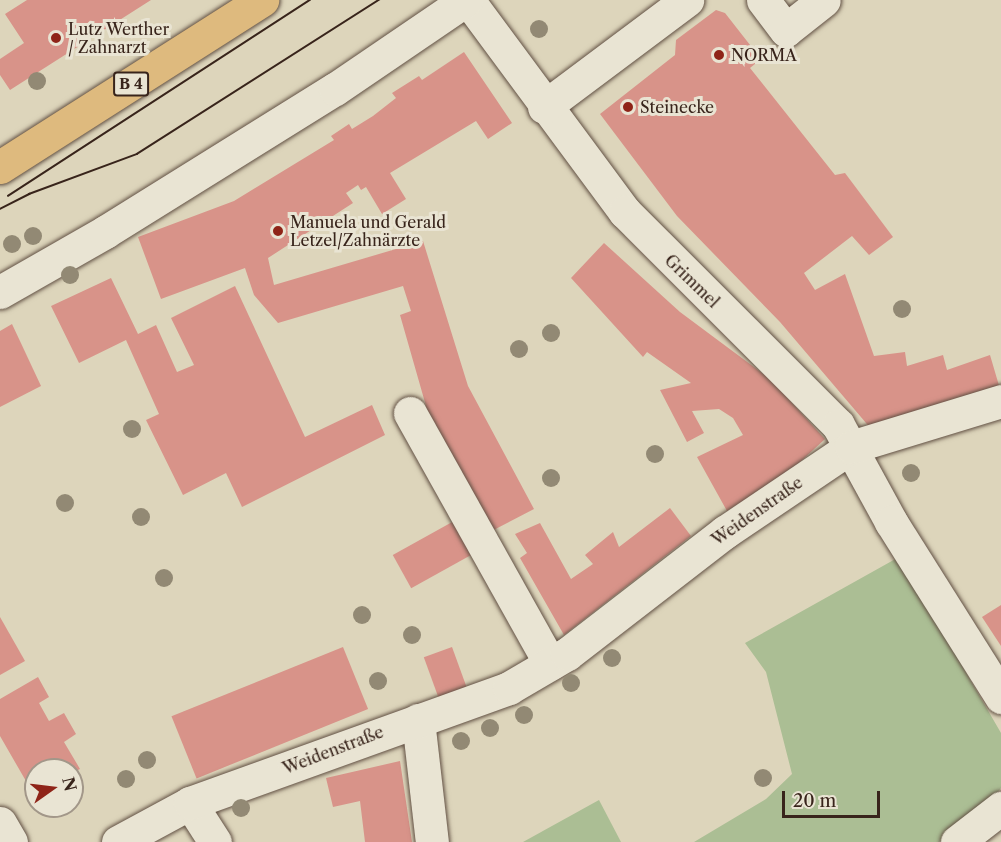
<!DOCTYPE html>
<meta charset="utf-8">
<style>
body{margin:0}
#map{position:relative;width:1001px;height:842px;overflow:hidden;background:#ddd5bb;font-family:"Libre Caslon Text",serif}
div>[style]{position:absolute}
.green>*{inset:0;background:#abbe94}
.building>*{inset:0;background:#d89389;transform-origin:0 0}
.roads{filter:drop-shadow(0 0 2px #615043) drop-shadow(0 0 2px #615043)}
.minor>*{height:33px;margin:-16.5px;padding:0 16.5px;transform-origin:16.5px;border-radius:16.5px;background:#e9e4d3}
.major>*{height:33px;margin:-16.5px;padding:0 16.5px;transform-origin:16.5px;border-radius:16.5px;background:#deba7e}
.tram>*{height:1.5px;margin:-0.75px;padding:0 0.75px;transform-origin:0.75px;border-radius:0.75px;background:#38241b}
.trees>*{width:18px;height:18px;margin:-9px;border-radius:50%;background:#928974}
.dots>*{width:16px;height:16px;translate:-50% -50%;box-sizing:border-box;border:3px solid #e9e4d3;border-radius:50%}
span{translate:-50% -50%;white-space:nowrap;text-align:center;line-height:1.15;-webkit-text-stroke:6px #e9e4d3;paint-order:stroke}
.shield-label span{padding:2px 4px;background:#e9e4d3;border:2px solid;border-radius:4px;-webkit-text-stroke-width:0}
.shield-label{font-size:15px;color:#38241b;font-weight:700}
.poi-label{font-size:16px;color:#38241b}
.left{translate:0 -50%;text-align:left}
.street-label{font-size:16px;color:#38241b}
.north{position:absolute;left:24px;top:758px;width:60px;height:60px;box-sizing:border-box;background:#e9e4d3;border:2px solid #a29789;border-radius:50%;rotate:76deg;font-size:16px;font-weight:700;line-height:24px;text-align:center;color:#38241b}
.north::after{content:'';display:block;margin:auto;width:21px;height:27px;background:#8f2418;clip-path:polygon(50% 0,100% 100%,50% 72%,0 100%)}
.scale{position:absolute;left:782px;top:791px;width:98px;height:27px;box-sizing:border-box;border:3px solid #38241b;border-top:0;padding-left:8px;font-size:18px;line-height:21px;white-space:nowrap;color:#38241b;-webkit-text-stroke:4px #e9e4d3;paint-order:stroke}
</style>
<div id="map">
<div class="green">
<i style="clip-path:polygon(899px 557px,1001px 733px,1001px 788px,986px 808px,939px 842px,694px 842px,766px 799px,792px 774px,766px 672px,745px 643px)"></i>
<i style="clip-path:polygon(599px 800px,621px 842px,523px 842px)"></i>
</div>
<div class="building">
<i style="clip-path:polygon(27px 0,151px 0,10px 90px,0 75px,0 59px,24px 43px,5px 14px)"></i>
<i style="clip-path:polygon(716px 10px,725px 13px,761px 59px,750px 68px,835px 175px,845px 173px,893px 237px,869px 255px,852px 236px,804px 273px,815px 290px,845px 274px,874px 356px,905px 352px,907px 366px,943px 355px,947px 370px,990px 355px,1000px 389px,872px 430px,780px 322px,677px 216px,600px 114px,675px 55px,676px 40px)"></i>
<i style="clip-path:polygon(464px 52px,512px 123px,488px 139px,476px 121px,390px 173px,406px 199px,382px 214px,366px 187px,361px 190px,358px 185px,346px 193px,353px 203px,268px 258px,274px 285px,423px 241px,468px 386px,534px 509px,486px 534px,417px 410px,426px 406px,400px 315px,411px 311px,403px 286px,278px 323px,254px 295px,245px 268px,161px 299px,138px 237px,234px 201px,334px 140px,331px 136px,349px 124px,352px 129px,373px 116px,396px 98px,392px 93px,419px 76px,422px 80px)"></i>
<i style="clip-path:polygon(604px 243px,680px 312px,770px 379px,825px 439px,788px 473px,727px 511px,697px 457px,743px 435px,733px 418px,719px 409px,692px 411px,704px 433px,687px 442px,660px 390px,691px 383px,647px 352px,643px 357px,571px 278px)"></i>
<i style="clip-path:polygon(111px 278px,138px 334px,156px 325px,177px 372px,194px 365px,171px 318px,235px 286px,305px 437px,372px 405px,385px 435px,242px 507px,226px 473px,183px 495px,146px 420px,159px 414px,126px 340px,79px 363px,51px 306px)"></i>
<i style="clip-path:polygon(12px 324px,41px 386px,0 407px,0 331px)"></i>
<i style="clip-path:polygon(670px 508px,691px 536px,564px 635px,520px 558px,527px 553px,515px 534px,540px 523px,571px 579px,593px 564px,585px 555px,613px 532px,619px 547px)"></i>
<i style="left:454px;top:521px;width:38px;height:70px;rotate:61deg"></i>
<i style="clip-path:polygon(1001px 605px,1001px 646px,982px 617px)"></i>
<i style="clip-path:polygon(0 617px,25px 661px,0 675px)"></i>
<i style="left:343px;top:647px;width:67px;height:185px;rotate:68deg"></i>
<i style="left:452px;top:647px;width:46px;height:30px;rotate:70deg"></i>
<i style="clip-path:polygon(38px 677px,49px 697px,39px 703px,49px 721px,64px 713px,76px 734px,64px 742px,80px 769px,72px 773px,72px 770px,36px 770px,34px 795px,0 736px,0 699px)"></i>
<i style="clip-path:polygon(400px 761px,412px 842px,365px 842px,360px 801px,333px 807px,326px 778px)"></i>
</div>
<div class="roads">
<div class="minor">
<i style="left:468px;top:0;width:264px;rotate:53.5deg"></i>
<i style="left:625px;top:212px;width:301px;rotate:45deg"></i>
<i style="left:838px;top:425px;width:111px;rotate:61.3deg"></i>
<i style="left:891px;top:522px;width:207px;rotate:57.8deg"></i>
<i style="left:763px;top:0;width:38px;rotate:53deg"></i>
<i style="left:786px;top:30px;width:48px;rotate:-38.3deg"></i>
<i style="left:544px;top:107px;width:179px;rotate:-36.8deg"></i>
<i style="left:0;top:292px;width:121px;rotate:-29.7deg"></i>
<i style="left:105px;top:232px;width:271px;rotate:-31.9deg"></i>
<i style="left:335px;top:89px;width:158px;rotate:-34.2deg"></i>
<i style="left:410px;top:413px;width:287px;rotate:60.8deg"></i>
<i style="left:418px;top:720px;width:123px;rotate:83.5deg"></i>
<i style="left:190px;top:803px;width:46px;rotate:57.3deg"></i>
<i style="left:0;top:823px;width:22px;rotate:60deg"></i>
<i style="left:118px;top:842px;width:82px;rotate:-28.4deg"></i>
<i style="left:190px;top:803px;width:339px;rotate:-19.8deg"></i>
<i style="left:509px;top:688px;width:67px;rotate:-30.4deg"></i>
<i style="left:567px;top:654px;width:200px;rotate:-37.7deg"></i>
<i style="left:725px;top:532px;width:152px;rotate:-34deg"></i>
<i style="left:851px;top:447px;width:157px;rotate:-17deg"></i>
<i style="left:957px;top:842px;width:56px;rotate:-37.7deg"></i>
</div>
<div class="major">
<i style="left:0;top:167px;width:311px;rotate:-32.5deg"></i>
</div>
</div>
<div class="tram">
<i style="left:8px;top:196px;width:360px;rotate:-33deg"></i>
<i style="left:0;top:209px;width:33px;rotate:-27deg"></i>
<i style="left:29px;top:194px;width:115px;rotate:-20.3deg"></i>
<i style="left:137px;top:154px;width:287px;rotate:-32.5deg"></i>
</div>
<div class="trees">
<i style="left:539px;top:29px"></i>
<i style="left:37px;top:81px"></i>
<i style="left:33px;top:236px"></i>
<i style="left:12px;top:244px"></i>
<i style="left:70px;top:275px"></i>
<i style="left:902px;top:309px"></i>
<i style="left:551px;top:333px"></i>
<i style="left:519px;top:349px"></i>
<i style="left:132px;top:429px"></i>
<i style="left:655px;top:454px"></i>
<i style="left:911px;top:473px"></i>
<i style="left:551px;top:478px"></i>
<i style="left:65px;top:503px"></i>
<i style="left:141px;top:517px"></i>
<i style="left:164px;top:578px"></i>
<i style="left:362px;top:615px"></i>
<i style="left:412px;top:635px"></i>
<i style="left:612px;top:658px"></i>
<i style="left:378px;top:681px"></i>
<i style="left:571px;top:683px"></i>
<i style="left:524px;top:715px"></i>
<i style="left:490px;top:728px"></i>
<i style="left:461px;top:741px"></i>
<i style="left:147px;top:760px"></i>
<i style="left:763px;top:778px"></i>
<i style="left:126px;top:779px"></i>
<i style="left:241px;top:808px"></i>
</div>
<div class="dots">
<i style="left:56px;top:38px;background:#8f2418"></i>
<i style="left:719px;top:55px;background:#8f2418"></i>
<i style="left:628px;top:107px;background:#8f2418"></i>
<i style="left:278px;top:231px;background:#8f2418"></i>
</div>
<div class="shield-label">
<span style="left:131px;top:84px">B 4</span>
</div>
<div class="poi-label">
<span class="left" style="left:68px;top:38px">Lutz Werther<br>/ Zahnarzt</span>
<span class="left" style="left:731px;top:55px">NORMA</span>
<span class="left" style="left:640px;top:107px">Steinecke</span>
<span class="left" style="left:290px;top:231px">Manuela und Gerald<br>Letzel/Zahnärzte</span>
</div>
<div class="street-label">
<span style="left:692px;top:281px;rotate:44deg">Grimmel</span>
<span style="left:757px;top:511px;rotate:-35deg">Weidenstraße</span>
<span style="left:333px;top:750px;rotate:-21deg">Weidenstraße</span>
</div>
<div class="north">N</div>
<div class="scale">20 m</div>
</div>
